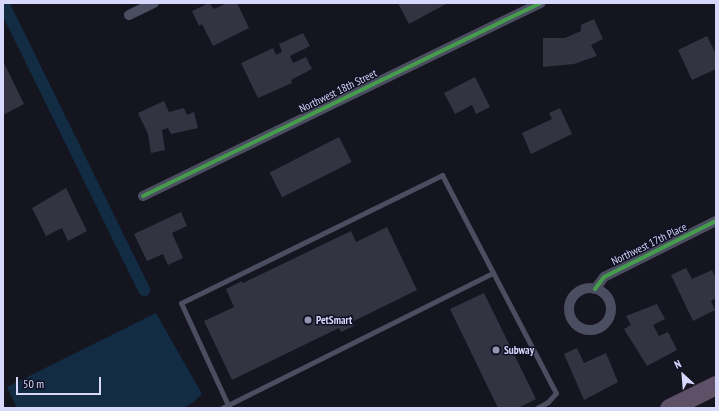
<!DOCTYPE html>
<style>
body{margin:0}
#map{position:relative;width:719px;height:411px;overflow:hidden;background:#151520;font-family:"PT Sans Narrow",sans-serif}
div>[style]{position:absolute}
.water>*{inset:0;background:#122c43}
.canal>*{height:12px;margin:-6px;padding:0 6px;transform-origin:6px;border-radius:6px;background:#122c43}
.building>*{inset:0;background:#333342;transform-origin:0 0}
.lane>*{height:5px;margin:-2.5px;padding:0 2.5px;transform-origin:2.5px;border-radius:2.5px;background:#4b4d60}
.street>*{height:10px;margin:-5px;padding:0 5px;transform-origin:5px;border-radius:5px;background:#4b4d60}
.street>.ring{margin:-5px;padding:0;box-sizing:content-box;background:none;border:10px solid #4b4d60;border-radius:50%}
.highway>*{height:19px;margin:-9.5px;padding:0 9.5px;transform-origin:9.5px;border-radius:9.5px;background:#5e5066}
.cycleway>*{height:4px;margin:-2px;padding:0 2px;transform-origin:2px;border-radius:2px;background:#469c4c}
.dots>*{width:11px;height:11px;translate:-50% -50%;box-sizing:border-box;border:2px solid #111124;border-radius:50%}
span{translate:-50% -50%;white-space:nowrap;text-align:center;line-height:1.15;-webkit-text-stroke:3px #111124;paint-order:stroke}
.street-label{font-size:11px;color:#d7d8fc}
.poi-label{font-size:11px;color:#d7d8fc;font-weight:700}
.left{translate:0 -50%;text-align:left}
.frame{position:absolute;inset:0;border:4px solid #d7d8fc;pointer-events:none}
.north{position:absolute;left:663px;top:355px;width:40px;height:40px;-webkit-text-stroke:3px #111124;paint-order:stroke;rotate:334deg;font-size:11px;font-weight:700;line-height:16px;text-align:center;color:#d7d8fc}
.north::after{content:'';display:block;margin:auto;width:14px;height:18px;background:#d7d8fc;clip-path:polygon(50% 0,100% 100%,50% 72%,0 100%)}
.scale{position:absolute;left:16px;top:377px;width:85px;height:18px;box-sizing:border-box;border:2px solid #d7d8fc;border-top:0;padding-left:5px;font-size:12px;line-height:14px;white-space:nowrap;color:#d7d8fc;-webkit-text-stroke:3px #111124;paint-order:stroke}
</style>
<div id="map">
<div class="water">
<i style="clip-path:polygon(156px 313px,202px 394px,192px 403px,183px 408px,17px 408px,7px 387px)"></i>
</div>
<div class="canal">
<i style="left:3px;top:3px;width:320px;rotate:63.8deg"></i>
</div>
<div class="building">
<i style="clip-path:polygon(209px 3px,214px 9px,227px 3px,237px 3px,249px 28px,213px 46px,202px 24px,199px 26px,192px 11px)"></i>
<i style="clip-path:polygon(398px 3px,446px 3px,446px 4px,409px 24px)"></i>
<i style="clip-path:polygon(594px 19px,603px 39px,591px 45px,597px 56px,574px 64px,543px 67px,543px 38px,565px 38px,581px 31px,581px 25px)"></i>
<i style="clip-path:polygon(303px 33px,310px 46px,290px 56px,293px 63px,306px 57px,312px 69px,291px 80px,292px 83px,258px 98px,241px 63px,273px 48px,276px 55px,282px 52px,279px 44px)"></i>
<i style="clip-path:polygon(707px 36px,716px 54px,716px 69px,692px 80px,678px 50px)"></i>
<i style="clip-path:polygon(3px 61px,24px 104px,3px 115px)"></i>
<i style="clip-path:polygon(475px 77px,490px 107px,476px 114px,472px 105px,455px 114px,444px 93px)"></i>
<i style="clip-path:polygon(164px 101px,169px 112px,184px 108px,187px 115px,194px 112px,198px 128px,171px 134px,168px 128px,162px 130px,165px 150px,151px 153px,148px 134px,138px 113px)"></i>
<i style="clip-path:polygon(560px 108px,572px 134px,531px 154px,522px 133px,552px 119px,549px 113px)"></i>
<i style="left:339px;top:137px;width:28px;height:78px;rotate:63deg"></i>
<i style="clip-path:polygon(66px 188px,87px 231px,68px 241px,62px 228px,46px 236px,32px 208px)"></i>
<i style="clip-path:polygon(181px 212px,187px 226px,172px 233px,183px 258px,168px 265px,163px 254px,147px 261px,134px 234px)"></i>
<i style="clip-path:polygon(387px 227px,417px 290px,352px 322px,354px 326px,341px 332px,339px 328px,232px 380px,204px 321px,234px 307px,226px 289px,242px 281px,243px 283px,351px 231px,356px 242px)"></i>
<i style="clip-path:polygon(686px 268px,692px 279px,712px 270px,716px 278px,716px 298px,711px 301px,715px 310px,693px 321px,671px 275px)"></i>
<i style="clip-path:polygon(484px 293px,536px 399px,518px 408px,498px 408px,450px 309px)"></i>
<i style="clip-path:polygon(657px 304px,665px 319px,653px 325px,659px 336px,668px 332px,677px 350px,647px 366px,624px 329px,631px 325px,626px 316px)"></i>
<i style="clip-path:polygon(577px 348px,584px 363px,606px 353px,618px 382px,584px 400px,564px 354px)"></i>
</div>
<div class="lane">
<i style="left:228px;top:405px;width:112px;rotate:-114.7deg"></i>
<i style="left:181px;top:303px;width:291px;rotate:-26.1deg"></i>
<i style="left:442px;top:175px;width:246px;rotate:62.4deg"></i>
<i style="left:556px;top:393px;width:12px;rotate:132deg"></i>
<i style="left:548px;top:402px;width:13px;rotate:151deg"></i>
<i style="left:222px;top:408px;width:303px;rotate:-26.5deg"></i>
</div>
<div class="street">
<i style="left:129px;top:15px;width:28px;rotate:-26deg"></i>
<i style="left:143px;top:196px;width:442px;rotate:-25.9deg"></i>
<i class="ring" style="left:569px;top:288px;width:32px;height:32px"></i>
<i style="left:595px;top:289px;width:15px;rotate:-53deg"></i>
<i style="left:604px;top:277px;width:125px;rotate:-26.6deg"></i>
</div>
<div class="highway">
<i style="left:669px;top:408px;width:52px;rotate:-26.1deg"></i>
</div>
<div class="cycleway">
<i style="left:143px;top:196px;width:442px;rotate:-25.9deg"></i>
<i style="left:595px;top:289px;width:15px;rotate:-53deg"></i>
<i style="left:604px;top:277px;width:125px;rotate:-26.6deg"></i>
</div>
<div class="dots">
<i style="left:308px;top:320px;background:#9394af"></i>
<i style="left:496px;top:350px;background:#9394af"></i>
</div>
<div class="street-label">
<span style="left:338px;top:91px;rotate:-26deg">Northwest 18th Street</span>
<span style="left:649px;top:244px;rotate:-26deg">Northwest 17th Place</span>
</div>
<div class="poi-label">
<span class="left" style="left:316px;top:320px">PetSmart</span>
<span class="left" style="left:504px;top:350px">Subway</span>
</div>
<div class="frame"></div>
<div class="north">N</div>
<div class="scale">50 m</div>
</div>
